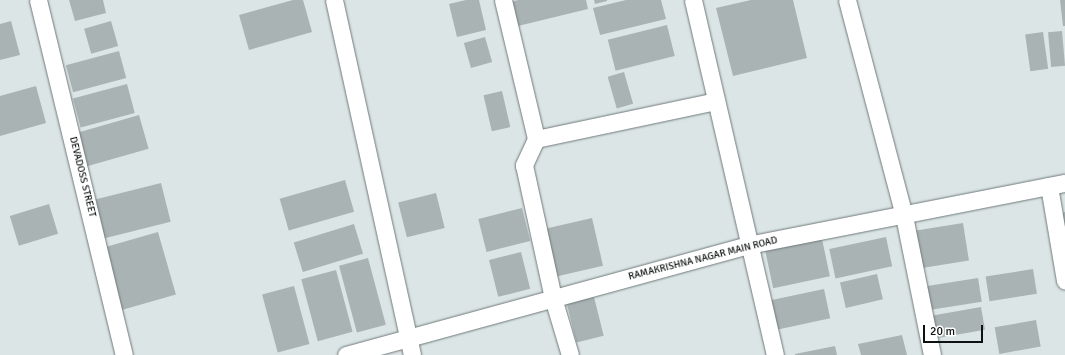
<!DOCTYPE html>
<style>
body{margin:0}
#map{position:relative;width:1065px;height:355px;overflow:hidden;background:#dbe5e6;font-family:Signika,sans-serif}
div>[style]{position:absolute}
.building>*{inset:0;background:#aab3b4;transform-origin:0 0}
.roads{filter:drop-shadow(0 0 1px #70797a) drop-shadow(0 0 1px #70797a)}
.minor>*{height:17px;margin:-8.5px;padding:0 8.5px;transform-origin:8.5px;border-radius:8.5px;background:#fff}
span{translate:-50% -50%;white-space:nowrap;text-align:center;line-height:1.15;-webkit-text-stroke:3px #fff;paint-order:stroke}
.street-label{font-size:10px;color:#0e1111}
.scale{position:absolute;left:923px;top:325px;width:60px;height:18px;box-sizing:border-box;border:2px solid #0e1111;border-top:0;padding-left:5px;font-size:12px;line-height:14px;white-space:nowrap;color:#0e1111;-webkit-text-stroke:3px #fff;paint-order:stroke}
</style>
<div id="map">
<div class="building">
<i style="clip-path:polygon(69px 0,103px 0,106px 13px,75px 21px)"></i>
<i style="clip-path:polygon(293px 0,303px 0,312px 32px,249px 50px,239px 15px)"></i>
<i style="clip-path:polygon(466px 0,479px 0,486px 30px,457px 37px,449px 4px)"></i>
<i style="clip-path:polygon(518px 0,586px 0,588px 9px,518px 26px,511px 2px)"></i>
<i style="clip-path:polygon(594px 0,607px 0,607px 1px,595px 4px)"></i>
<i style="clip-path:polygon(626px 0,661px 0,666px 19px,600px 35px,593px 8px)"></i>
<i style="clip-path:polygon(751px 0,793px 0,807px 58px,733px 76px,716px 8px)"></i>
<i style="clip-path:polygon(1060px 0,1065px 0,1065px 26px,1063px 26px)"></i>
<i style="clip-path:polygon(11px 21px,20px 55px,0 60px,0 24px)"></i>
<i style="left:111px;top:21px;width:26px;height:28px;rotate:74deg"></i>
<i style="left:667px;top:25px;width:32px;height:61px;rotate:76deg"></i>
<i style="left:1062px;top:31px;width:35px;height:14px;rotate:85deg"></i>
<i style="left:1043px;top:32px;width:37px;height:18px;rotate:82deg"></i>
<i style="left:485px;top:37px;width:26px;height:22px;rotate:74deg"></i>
<i style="left:119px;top:51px;width:28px;height:55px;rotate:75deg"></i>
<i style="left:624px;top:72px;width:33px;height:17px;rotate:74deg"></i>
<i style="left:127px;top:84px;width:30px;height:56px;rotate:75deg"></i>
<i style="clip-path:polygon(36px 86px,46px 123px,0 136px,0 96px)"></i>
<i style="left:502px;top:91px;width:37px;height:19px;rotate:77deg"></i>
<i style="left:139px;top:115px;width:35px;height:65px;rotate:74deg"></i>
<i style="left:345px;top:180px;width:33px;height:68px;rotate:74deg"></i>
<i style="left:161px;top:183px;width:40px;height:70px;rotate:76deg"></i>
<i style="left:436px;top:193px;width:36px;height:39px;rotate:76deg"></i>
<i style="left:49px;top:204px;width:31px;height:41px;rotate:73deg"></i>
<i style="left:522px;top:208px;width:34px;height:45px;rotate:76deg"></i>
<i style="clip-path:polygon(1065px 212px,1065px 228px,1064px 228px,1061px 213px)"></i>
<i style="left:592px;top:218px;width:49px;height:49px;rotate:77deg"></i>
<i style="left:963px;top:223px;width:38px;height:49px;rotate:81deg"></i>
<i style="left:354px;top:224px;width:31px;height:63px;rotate:73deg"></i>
<i style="left:158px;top:232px;width:65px;height:59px;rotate:74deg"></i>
<i style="left:886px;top:237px;width:30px;height:58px;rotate:78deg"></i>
<i style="left:822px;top:239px;width:38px;height:58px;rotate:78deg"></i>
<i style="left:521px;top:252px;width:38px;height:33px;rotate:76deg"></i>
<i style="left:368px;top:258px;width:69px;height:30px;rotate:75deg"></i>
<i style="left:1033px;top:269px;width:25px;height:48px;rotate:81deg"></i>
<i style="left:336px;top:270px;width:64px;height:36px;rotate:75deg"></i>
<i style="left:877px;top:274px;width:26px;height:38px;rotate:77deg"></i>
<i style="left:978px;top:278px;width:24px;height:53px;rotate:81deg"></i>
<i style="left:294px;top:286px;width:60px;height:33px;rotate:75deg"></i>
<i style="left:824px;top:289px;width:30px;height:57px;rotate:78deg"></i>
<i style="left:594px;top:297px;width:40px;height:28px;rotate:76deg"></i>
<i style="left:981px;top:307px;width:23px;height:52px;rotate:80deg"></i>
<i style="left:1036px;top:320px;width:27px;height:42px;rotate:80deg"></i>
<i style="clip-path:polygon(902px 335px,907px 355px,861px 355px,858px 344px)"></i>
<i style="clip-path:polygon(835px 346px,837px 355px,795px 355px,795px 354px)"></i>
</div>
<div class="roads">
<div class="minor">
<i style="left:38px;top:0;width:365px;rotate:76.4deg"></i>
<i style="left:334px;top:0;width:363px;rotate:77.6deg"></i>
<i style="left:503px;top:0;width:143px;rotate:76.6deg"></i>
<i style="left:536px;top:139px;width:29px;rotate:115deg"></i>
<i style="left:524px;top:165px;width:136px;rotate:77.7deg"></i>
<i style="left:553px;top:298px;width:59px;rotate:73.4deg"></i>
<i style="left:693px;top:0;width:364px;rotate:77deg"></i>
<i style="left:847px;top:0;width:223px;rotate:75.2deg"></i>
<i style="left:904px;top:216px;width:142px;rotate:78.6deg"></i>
<i style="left:536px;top:139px;width:184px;rotate:-11.9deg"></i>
<i style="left:1049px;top:186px;width:96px;rotate:80.4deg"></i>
<i style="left:346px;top:355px;width:417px;rotate:-15.3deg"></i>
<i style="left:748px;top:245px;width:323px;rotate:-11.1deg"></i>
</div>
</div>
<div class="street-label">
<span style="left:82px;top:177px;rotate:76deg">DEVADOSS STREET</span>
<span style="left:703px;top:259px;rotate:-14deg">RAMAKRISHNA NAGAR MAIN ROAD</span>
</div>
<div class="scale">20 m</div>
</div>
